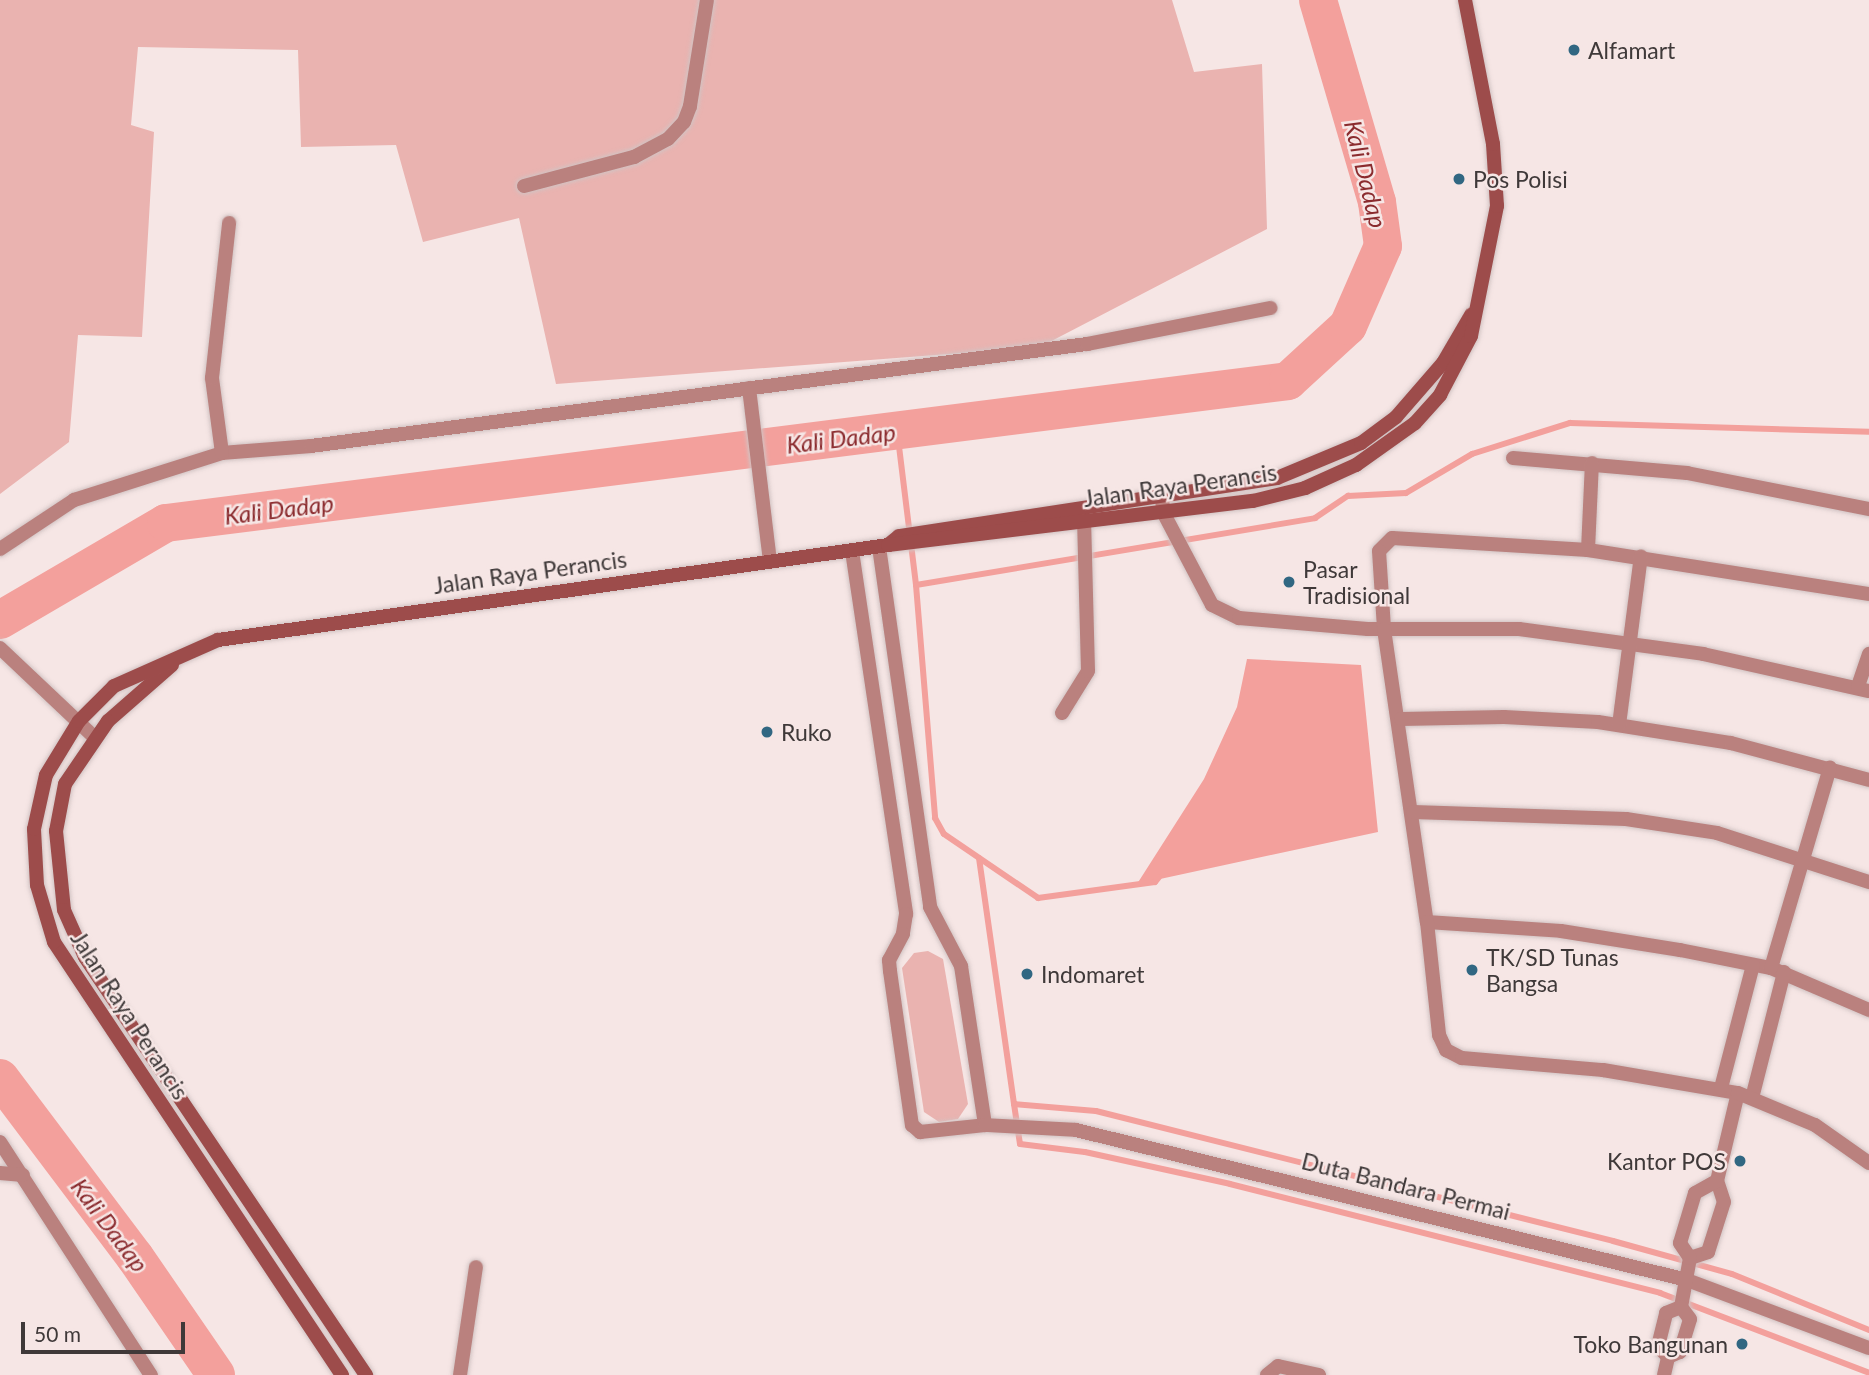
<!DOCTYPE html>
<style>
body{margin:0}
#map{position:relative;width:1869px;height:1375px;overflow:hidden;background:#f6e6e5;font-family:Lato,sans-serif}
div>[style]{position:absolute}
.green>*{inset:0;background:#eab3b0}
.water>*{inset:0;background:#f3a09c}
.stream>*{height:6px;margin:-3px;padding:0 3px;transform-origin:3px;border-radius:3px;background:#f3a09c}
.river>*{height:38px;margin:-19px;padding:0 19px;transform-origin:19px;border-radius:19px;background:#f3a09c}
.roads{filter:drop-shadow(0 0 2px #d1c3c3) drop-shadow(0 0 2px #d1c3c3)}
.street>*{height:14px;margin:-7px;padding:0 7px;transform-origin:7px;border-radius:7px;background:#ba817e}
.secondary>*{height:14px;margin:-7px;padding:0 7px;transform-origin:7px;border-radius:7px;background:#9d4c4b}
.dots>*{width:19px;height:19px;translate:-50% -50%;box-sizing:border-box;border:4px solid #f6e6e5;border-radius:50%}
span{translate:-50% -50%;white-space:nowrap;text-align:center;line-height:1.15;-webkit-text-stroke:5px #f6e6e5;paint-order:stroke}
.poi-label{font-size:23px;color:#3f3939}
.left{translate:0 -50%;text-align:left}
.right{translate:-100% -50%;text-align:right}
.street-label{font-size:23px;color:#3f3939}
.water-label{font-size:24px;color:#8b2b2e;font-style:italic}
.scale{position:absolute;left:21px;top:1322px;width:164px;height:32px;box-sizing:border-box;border:4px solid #3f3939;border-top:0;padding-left:9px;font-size:21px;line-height:24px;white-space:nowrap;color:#3f3939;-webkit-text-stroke:5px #f6e6e5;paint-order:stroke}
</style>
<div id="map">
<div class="green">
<i style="clip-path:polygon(0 0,1172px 0,1194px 72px,1262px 64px,1267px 229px,1040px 347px,556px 384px,519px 218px,423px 242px,396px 145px,301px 147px,298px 50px,138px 47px,131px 125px,154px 132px,142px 337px,78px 335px,69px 442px,0 494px)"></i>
<i style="clip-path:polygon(928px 951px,943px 959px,968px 1104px,958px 1119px,939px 1122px,924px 1112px,902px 968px,914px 953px)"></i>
</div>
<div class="water">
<i style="clip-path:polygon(1247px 659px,1361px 665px,1378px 832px,1137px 884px,1204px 779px,1237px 707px)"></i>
</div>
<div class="stream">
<i style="left:897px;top:430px;width:156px;rotate:83deg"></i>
<i style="left:916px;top:585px;width:405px;rotate:-9.5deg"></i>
<i style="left:1315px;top:518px;width:40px;rotate:-34deg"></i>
<i style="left:1348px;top:496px;width:58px;rotate:-3deg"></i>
<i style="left:1406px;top:493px;width:77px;rotate:-30.6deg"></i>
<i style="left:1472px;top:454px;width:103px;rotate:-17.6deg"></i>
<i style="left:1570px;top:423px;width:299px;rotate:1.7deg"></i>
<i style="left:916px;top:585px;width:234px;rotate:85.3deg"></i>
<i style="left:935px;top:818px;width:18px;rotate:61deg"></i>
<i style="left:944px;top:834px;width:114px;rotate:34.2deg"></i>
<i style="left:1038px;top:898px;width:118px;rotate:-7.8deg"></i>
<i style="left:1155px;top:882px;width:6px;rotate:-51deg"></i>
<i style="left:979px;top:858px;width:248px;rotate:81.9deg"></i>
<i style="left:1014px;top:1104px;width:82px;rotate:4.9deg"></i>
<i style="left:1096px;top:1111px;width:533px;rotate:14.11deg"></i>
<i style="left:1613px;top:1241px;width:123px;rotate:15.5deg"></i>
<i style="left:1732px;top:1274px;width:148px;rotate:22.2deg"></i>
<i style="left:1014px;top:1104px;width:40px;rotate:81.5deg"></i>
<i style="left:1020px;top:1144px;width:65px;rotate:7deg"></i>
<i style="left:1085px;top:1152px;width:148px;rotate:12.4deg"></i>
<i style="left:1230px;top:1184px;width:444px;rotate:14.2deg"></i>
<i style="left:1660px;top:1293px;width:224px;rotate:20.9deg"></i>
</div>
<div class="river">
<i style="left:0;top:620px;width:192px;rotate:-30.3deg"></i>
<i style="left:166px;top:523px;width:1131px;rotate:-7.21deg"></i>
<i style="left:1288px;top:381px;width:81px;rotate:-42.5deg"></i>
<i style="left:1348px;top:326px;width:87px;rotate:-66.4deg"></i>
<i style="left:1383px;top:246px;width:44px;rotate:-97.8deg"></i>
<i style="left:1377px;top:202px;width:210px;rotate:-106.3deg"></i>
<i style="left:0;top:1078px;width:224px;rotate:53deg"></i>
<i style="left:135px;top:1257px;width:143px;rotate:55.5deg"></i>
</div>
<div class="roads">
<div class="street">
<i style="left:524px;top:186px;width:114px;rotate:-14.8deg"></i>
<i style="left:634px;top:157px;width:38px;rotate:-28deg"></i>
<i style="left:668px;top:139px;width:23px;rotate:-47deg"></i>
<i style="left:684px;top:122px;width:17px;rotate:-69deg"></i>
<i style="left:690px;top:106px;width:107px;rotate:-80.9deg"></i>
<i style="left:749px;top:388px;width:175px;rotate:83.1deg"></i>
<i style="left:222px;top:453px;width:89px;rotate:-4.5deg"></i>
<i style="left:311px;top:446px;width:783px;rotate:-7.49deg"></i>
<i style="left:1087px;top:344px;width:187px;rotate:-11.1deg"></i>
<i style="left:1513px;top:458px;width:175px;rotate:4.9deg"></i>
<i style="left:1687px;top:473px;width:186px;rotate:11.2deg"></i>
<i style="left:1162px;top:496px;width:16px;rotate:86deg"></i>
<i style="left:1163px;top:512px;width:105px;rotate:62.2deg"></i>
<i style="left:1212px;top:605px;width:30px;rotate:26deg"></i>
<i style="left:1239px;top:618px;width:129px;rotate:4.9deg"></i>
<i style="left:1368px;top:629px;width:151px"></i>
<i style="left:1519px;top:629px;width:186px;rotate:7.7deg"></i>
<i style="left:1703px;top:654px;width:170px;rotate:12.6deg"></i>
<i style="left:879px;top:547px;width:364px;rotate:81.9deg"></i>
<i style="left:930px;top:907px;width:67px;rotate:62.3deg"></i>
<i style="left:961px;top:966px;width:161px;rotate:81.4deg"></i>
<i style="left:0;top:549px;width:89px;rotate:-33.5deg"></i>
<i style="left:74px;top:500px;width:155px;rotate:-17.6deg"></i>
<i style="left:222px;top:453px;width:76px;rotate:-97.6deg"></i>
<i style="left:212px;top:378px;width:156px;rotate:-83.7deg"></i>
<i style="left:1588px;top:550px;width:87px;rotate:-87.4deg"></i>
<i style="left:852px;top:551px;width:367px;rotate:81.5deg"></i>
<i style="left:906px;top:914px;width:20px;rotate:99deg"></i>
<i style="left:903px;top:934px;width:30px;rotate:118deg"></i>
<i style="left:889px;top:960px;width:11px;rotate:85deg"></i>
<i style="left:890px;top:971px;width:156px;rotate:81.9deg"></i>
<i style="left:912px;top:1125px;width:11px;rotate:41deg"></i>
<i style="left:920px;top:1132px;width:65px;rotate:-6.1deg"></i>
<i style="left:985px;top:1125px;width:91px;rotate:3.1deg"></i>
<i style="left:1076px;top:1130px;width:629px;rotate:13.79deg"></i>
<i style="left:1687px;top:1280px;width:194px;rotate:20.5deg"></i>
<i style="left:1869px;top:594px;width:284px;rotate:-171.1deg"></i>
<i style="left:1588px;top:550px;width:196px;rotate:-176.5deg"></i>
<i style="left:1392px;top:538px;width:18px;rotate:135deg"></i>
<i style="left:1379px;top:551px;width:78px;rotate:86.3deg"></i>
<i style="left:1384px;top:629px;width:296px;rotate:81.7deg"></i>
<i style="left:1427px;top:922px;width:134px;rotate:3.8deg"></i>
<i style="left:1561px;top:931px;width:121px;rotate:9.1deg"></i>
<i style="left:1680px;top:950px;width:93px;rotate:11.2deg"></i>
<i style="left:1771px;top:968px;width:107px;rotate:23.2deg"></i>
<i style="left:0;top:648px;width:129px;rotate:43.4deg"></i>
<i style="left:1858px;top:686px;width:34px;rotate:-71deg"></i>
<i style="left:1062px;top:713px;width:49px;rotate:-58.2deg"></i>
<i style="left:1088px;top:671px;width:150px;rotate:-91.5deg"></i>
<i style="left:1401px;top:719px;width:103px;rotate:-1.1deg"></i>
<i style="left:1504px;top:717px;width:94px;rotate:3deg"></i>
<i style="left:1598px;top:722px;width:135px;rotate:9deg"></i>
<i style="left:1731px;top:743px;width:143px;rotate:15deg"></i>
<i style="left:1619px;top:725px;width:170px;rotate:-82.6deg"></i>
<i style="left:1413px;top:812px;width:213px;rotate:1.9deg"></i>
<i style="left:1626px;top:819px;width:92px;rotate:8.7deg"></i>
<i style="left:1717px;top:833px;width:160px;rotate:17.9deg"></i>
<i style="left:1427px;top:922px;width:114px;rotate:83.9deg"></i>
<i style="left:1439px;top:1035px;width:17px;rotate:65deg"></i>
<i style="left:1446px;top:1050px;width:18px;rotate:27deg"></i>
<i style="left:1462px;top:1058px;width:142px;rotate:4.9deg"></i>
<i style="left:1603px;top:1070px;width:137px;rotate:9.7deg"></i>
<i style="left:1771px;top:968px;width:209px;rotate:-73.6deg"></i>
<i style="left:1721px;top:1088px;width:127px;rotate:-75.4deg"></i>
<i style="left:1752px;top:1098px;width:130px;rotate:-75.7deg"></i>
<i style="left:0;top:1142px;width:278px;rotate:57.1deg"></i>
<i style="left:0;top:1173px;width:23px;rotate:5deg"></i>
<i style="left:1690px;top:1258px;width:19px;rotate:-18deg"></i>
<i style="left:1708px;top:1252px;width:52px;rotate:-72.3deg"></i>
<i style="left:1724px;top:1202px;width:22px;rotate:-108deg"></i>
<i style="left:1717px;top:1181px;width:90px;rotate:-76.6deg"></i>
<i style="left:1738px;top:1093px;width:83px;rotate:22.6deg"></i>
<i style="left:1815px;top:1125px;width:66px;rotate:35.1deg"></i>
<i style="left:1668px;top:1357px;width:15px;rotate:-132deg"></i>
<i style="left:1658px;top:1346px;width:34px;rotate:-76deg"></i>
<i style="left:1666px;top:1313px;width:16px;rotate:-22deg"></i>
<i style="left:1681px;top:1307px;width:50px;rotate:-79.6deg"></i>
<i style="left:1690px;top:1258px;width:18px;rotate:-124deg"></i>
<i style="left:1680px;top:1243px;width:52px;rotate:-73.3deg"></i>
<i style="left:1695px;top:1193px;width:25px;rotate:-29deg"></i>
<i style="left:1668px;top:1357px;width:13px;rotate:-23deg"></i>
<i style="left:1680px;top:1352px;width:34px;rotate:-73deg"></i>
<i style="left:1690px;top:1319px;width:15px;rotate:-127deg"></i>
<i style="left:460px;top:1375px;width:109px;rotate:-81.6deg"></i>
<i style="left:1267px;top:1375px;width:14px;rotate:-39deg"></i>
<i style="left:1278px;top:1366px;width:42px;rotate:12.4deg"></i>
<i style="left:1664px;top:1375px;width:18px;rotate:-77deg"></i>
</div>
<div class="secondary">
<i style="left:888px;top:545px;width:14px;rotate:-39deg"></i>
<i style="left:899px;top:536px;width:382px;rotate:-8.7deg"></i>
<i style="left:1277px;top:478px;width:91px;rotate:-22.6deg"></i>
<i style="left:1361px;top:443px;width:44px;rotate:-36.6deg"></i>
<i style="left:1396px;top:417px;width:72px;rotate:-49deg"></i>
<i style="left:1443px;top:363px;width:56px;rotate:-59.7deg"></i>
<i style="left:172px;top:665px;width:85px;rotate:138.8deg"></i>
<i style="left:108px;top:721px;width:76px;rotate:124.3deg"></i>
<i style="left:65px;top:784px;width:48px;rotate:100.8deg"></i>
<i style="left:56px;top:831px;width:79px;rotate:84.2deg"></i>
<i style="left:64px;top:910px;width:51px;rotate:65.9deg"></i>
<i style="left:85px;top:957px;width:504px;rotate:56.09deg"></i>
<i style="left:342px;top:1375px;width:520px;rotate:-123.63deg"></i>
<i style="left:54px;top:942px;width:59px;rotate:-106.6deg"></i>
<i style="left:37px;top:885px;width:56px;rotate:-93.1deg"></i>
<i style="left:34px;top:829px;width:55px;rotate:-77.5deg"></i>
<i style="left:46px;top:775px;width:63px;rotate:-58.6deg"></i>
<i style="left:79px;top:721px;width:49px;rotate:-45deg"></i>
<i style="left:114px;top:686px;width:114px;rotate:-23.9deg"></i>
<i style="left:218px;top:640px;width:677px;rotate:-8.07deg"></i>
<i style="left:888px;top:545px;width:368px;rotate:-6.9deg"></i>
<i style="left:1253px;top:501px;width:54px;rotate:-14deg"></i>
<i style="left:1305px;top:488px;width:56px;rotate:-24.3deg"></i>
<i style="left:1356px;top:465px;width:72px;rotate:-35.4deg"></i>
<i style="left:1415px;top:423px;width:38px;rotate:-48deg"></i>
<i style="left:1440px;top:395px;width:67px;rotate:-62.3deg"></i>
<i style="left:1471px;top:336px;width:133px;rotate:-78.7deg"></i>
<i style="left:1497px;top:206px;width:62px;rotate:-93.7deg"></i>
<i style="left:1493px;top:144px;width:147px;rotate:-101deg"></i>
</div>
</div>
<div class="dots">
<i style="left:1574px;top:50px;background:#316782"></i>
<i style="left:1459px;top:179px;background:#316782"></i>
<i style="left:1289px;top:582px;background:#316782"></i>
<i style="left:767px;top:732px;background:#316782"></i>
<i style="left:1472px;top:970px;background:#316782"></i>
<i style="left:1027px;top:974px;background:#316782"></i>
<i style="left:1740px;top:1161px;background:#316782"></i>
<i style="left:1742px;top:1344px;background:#316782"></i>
</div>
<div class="poi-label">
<span class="left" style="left:1588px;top:50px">Alfamart</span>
<span class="left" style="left:1473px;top:179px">Pos Polisi</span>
<span class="left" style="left:1303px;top:582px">Pasar<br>Tradisional</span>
<span class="left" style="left:781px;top:732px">Ruko</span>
<span class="left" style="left:1486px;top:970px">TK/SD Tunas<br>Bangsa</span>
<span class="left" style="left:1041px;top:974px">Indomaret</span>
<span class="right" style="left:1726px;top:1161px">Kantor POS</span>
<span class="right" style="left:1728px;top:1344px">Toko Bangunan</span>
</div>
<div class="street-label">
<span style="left:1180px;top:485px;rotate:-8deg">Jalan Raya Perancis</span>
<span style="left:530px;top:572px;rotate:-8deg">Jalan Raya Perancis</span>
<span style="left:130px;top:1015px;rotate:57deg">Jalan Raya Perancis</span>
<span style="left:1406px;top:1186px;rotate:14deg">Duta Bandara Permai</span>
</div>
<div class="water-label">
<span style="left:1366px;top:174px;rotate:76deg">Kali Dadap</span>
<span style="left:841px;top:438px;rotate:-7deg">Kali Dadap</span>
<span style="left:279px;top:509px;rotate:-7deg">Kali Dadap</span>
<span style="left:110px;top:1225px;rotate:53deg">Kali Dadap</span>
</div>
<div class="scale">50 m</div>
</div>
